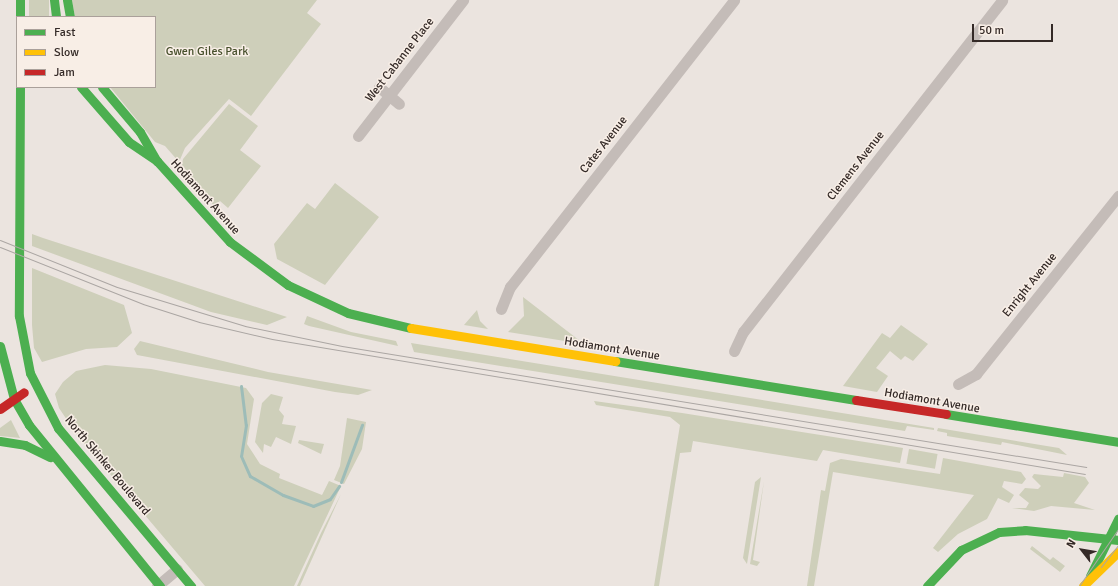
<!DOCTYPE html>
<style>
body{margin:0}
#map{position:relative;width:1118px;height:586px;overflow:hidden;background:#ebe4df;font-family:Signika,sans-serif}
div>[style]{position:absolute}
.green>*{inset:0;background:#cecfba;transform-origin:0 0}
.stream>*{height:3px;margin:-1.5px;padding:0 1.5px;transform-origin:1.5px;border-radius:1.5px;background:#9dbcb8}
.street>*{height:11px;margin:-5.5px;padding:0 5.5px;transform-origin:5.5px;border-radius:5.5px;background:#c4bcb8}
.fast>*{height:9px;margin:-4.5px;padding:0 4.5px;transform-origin:4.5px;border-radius:4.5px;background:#4caf50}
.slow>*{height:9px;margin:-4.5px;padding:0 4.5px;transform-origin:4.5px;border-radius:4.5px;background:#ffc107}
.jam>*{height:9px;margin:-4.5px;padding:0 4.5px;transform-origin:4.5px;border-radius:4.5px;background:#c62828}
.tram>*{height:1px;margin:-0.5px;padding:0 0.5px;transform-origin:0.5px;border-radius:0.5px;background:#aba6a3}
span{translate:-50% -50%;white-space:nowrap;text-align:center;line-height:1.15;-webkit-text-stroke:3px #f8eee6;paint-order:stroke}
.park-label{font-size:12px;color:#47502c}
.street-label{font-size:12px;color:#342a27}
.legend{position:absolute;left:16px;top:16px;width:140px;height:72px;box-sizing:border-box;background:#f8eee6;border:1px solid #aaa09a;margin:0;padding:5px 7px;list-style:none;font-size:12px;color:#342a27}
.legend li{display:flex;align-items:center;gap:8px;height:20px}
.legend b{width:20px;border:1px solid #aaa09a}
.north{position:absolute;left:1062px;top:530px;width:40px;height:40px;-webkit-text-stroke:3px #f8eee6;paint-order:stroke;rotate:301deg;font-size:11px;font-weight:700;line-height:16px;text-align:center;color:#342a27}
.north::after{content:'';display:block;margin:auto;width:14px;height:18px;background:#342a27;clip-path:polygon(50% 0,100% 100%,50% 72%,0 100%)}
.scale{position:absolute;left:972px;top:24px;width:81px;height:18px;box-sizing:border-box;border:2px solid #342a27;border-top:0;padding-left:5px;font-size:12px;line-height:14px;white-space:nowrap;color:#342a27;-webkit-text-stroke:3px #f8eee6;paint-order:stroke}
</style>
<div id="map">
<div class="green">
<i style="left:29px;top:0;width:20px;height:17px"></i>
<i style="clip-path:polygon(72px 0,317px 0,307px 13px,321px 24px,251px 116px,229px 99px,185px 148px,179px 162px,165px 146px,155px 142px,110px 87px,155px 87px,155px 17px,75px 17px)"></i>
<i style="clip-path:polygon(229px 104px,258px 126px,240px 150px,261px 166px,228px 208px,220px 201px,214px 206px,182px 165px,183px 159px)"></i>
<i style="clip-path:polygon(335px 183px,379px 217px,325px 285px,277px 259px,274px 244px,307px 203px,315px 209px)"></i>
<i style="clip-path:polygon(32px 234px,43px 238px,287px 317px,267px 325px,211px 312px,32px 246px)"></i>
<i style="clip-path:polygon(32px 268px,124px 305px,132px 333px,117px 347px,86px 349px,42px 362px,34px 348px,32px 325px)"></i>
<i style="clip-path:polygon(523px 297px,584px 344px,508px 332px,524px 316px)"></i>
<i style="clip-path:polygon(477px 310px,480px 321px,488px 329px,464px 325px)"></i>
<i style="clip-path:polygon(307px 316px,351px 332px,396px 341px,398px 346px,309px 326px,304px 324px)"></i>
<i style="clip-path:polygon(901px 325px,928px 344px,913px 361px,905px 356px,901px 360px,890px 351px,876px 368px,888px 376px,877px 392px,843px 386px,882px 333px,890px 338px)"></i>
<i style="clip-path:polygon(140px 341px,268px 372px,372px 390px,358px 395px,335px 392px,137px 355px,134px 349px)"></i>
<i style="clip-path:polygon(411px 343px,934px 428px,934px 430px,907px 426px,905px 431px,414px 352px)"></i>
<i style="clip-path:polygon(105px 365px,151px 369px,246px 388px,254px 399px,247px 444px,260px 464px,280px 474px,279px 478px,322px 495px,329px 481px,341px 486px,294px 586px,205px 586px,77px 435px,59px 408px,55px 394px,63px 382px,76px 371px)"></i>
<i style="clip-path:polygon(271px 394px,283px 397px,279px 410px,284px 416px,282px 424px,296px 426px,291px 444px,276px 437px,271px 447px,264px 444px,263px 453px,255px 442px,262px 403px)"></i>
<i style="clip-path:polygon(594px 401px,682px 413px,903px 448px,900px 463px,823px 450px,817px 461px,693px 441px,691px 452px,680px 453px,659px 586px,654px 586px,680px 425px,670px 417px,596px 405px)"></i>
<i style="clip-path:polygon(347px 418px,366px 422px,362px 449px,344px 484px,334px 480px,340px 466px)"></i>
<i style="clip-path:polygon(11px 420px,20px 438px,0 436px,0 428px)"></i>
<i style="clip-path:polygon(938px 428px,1059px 448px,1067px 455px,1002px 442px,1001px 445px,947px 436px,947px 433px,937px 431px)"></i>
<i style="clip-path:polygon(299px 440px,324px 444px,321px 454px,298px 443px)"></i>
<i style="left:909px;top:449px;width:29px;height:15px;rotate:10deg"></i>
<i style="clip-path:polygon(943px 458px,1021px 472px,1026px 479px,1022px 484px,1004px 481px,1002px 487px,1014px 495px,1009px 503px,998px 498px,987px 519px,958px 534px,938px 552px,933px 548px,974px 495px,833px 472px,814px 586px,807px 586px,821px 490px,825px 491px,830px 463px,841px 459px,940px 474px)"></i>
<i style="clip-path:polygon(1064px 473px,1085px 477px,1089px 483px,1074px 503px,1095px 510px,1051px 506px,1034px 511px,1012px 508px,1026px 508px,1029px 503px,1019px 495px,1025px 488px,1038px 489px,1041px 486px,1032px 477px,1034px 474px,1063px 477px)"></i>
<i style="clip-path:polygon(761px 477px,747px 564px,743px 558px,755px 482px)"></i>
<i style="clip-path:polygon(764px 481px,753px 560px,760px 562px,757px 566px,750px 564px)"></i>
<i style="clip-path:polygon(341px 494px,300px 586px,297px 586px,321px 533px)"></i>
<i style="clip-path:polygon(1032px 546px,1050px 560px,1053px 557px,1065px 566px,1060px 572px,1030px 549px)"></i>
</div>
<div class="stream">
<i style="left:241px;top:386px;width:39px;rotate:83deg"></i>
<i style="left:246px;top:425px;width:31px;rotate:99deg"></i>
<i style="left:241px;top:456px;width:22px;rotate:66deg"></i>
<i style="left:250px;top:476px;width:38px;rotate:30deg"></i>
<i style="left:283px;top:495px;width:32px;rotate:20deg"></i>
<i style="left:313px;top:506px;width:18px;rotate:-22deg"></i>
<i style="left:330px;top:499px;width:16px;rotate:-55deg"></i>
<i style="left:341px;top:482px;width:61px;rotate:-69.8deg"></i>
</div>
<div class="street">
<i style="left:379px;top:87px;width:26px;rotate:40deg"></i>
<i style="left:358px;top:136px;width:172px;rotate:-52.3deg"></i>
<i style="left:501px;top:309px;width:24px;rotate:-68deg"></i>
<i style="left:510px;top:287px;width:364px;rotate:-52deg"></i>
<i style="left:734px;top:351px;width:21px;rotate:-65deg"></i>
<i style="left:743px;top:332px;width:421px;rotate:-52deg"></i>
<i style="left:958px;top:384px;width:21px;rotate:-29deg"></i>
<i style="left:976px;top:374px;width:228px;rotate:-51.4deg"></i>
<i style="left:157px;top:586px;width:26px;rotate:-40deg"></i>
</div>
<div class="fast">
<i style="left:20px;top:0;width:17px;rotate:90deg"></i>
<i style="left:54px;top:0;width:17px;rotate:83deg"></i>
<i style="left:67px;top:0;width:17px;rotate:80deg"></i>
<i style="left:20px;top:87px;width:229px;rotate:90.3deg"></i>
<i style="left:19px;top:316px;width:58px;rotate:79.1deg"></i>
<i style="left:30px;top:373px;width:62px;rotate:63deg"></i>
<i style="left:58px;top:428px;width:207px;rotate:49.9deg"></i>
<i style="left:81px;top:87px;width:73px;rotate:48.9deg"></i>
<i style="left:129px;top:142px;width:34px;rotate:34deg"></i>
<i style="left:102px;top:87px;width:59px;rotate:49.8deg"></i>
<i style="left:140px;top:132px;width:34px;rotate:60deg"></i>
<i style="left:157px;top:161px;width:109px;rotate:48deg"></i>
<i style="left:230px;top:242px;width:72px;rotate:36.6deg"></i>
<i style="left:288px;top:285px;width:66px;rotate:25deg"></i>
<i style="left:348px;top:313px;width:65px;rotate:13.4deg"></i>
<i style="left:0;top:346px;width:55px;rotate:75.2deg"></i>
<i style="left:14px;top:399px;width:30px;rotate:60deg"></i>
<i style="left:29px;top:425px;width:208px;rotate:50.9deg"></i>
<i style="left:615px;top:361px;width:244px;rotate:9.2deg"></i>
<i style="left:946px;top:414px;width:174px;rotate:9.2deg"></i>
<i style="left:0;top:441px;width:25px;rotate:9deg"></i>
<i style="left:25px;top:445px;width:28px;rotate:26deg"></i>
<i style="left:1090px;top:576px;width:64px;rotate:-63.8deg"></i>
<i style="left:927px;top:586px;width:50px;rotate:-46.6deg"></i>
<i style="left:961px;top:550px;width:42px;rotate:-25.3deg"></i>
<i style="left:999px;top:532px;width:26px;rotate:-4deg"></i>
<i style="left:1025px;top:530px;width:94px;rotate:6.1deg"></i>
</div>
<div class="slow">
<i style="left:411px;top:328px;width:207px;rotate:9.2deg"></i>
<i style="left:1083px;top:586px;width:49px;rotate:-44.2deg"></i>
</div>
<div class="jam">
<i style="left:856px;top:400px;width:91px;rotate:8.8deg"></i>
<i style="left:0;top:409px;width:29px;rotate:-35deg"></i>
</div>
<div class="tram">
<i style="left:0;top:240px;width:126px;rotate:21.9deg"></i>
<i style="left:117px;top:287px;width:134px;rotate:16.9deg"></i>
<i style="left:245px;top:326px;width:99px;rotate:11.7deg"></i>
<i style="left:342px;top:346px;width:754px;rotate:9.24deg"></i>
<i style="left:0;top:247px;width:154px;rotate:21.7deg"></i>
<i style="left:143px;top:304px;width:59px;rotate:17.8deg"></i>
<i style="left:199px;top:322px;width:75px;rotate:13.1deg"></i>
<i style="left:272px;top:339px;width:824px;rotate:9.43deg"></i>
<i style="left:1101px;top:567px;width:28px;rotate:-52deg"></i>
<i style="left:1079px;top:586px;width:69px;rotate:-55.6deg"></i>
</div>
<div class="park-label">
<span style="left:207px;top:52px">Gwen Giles Park</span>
</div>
<div class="street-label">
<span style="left:400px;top:60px;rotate:-52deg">West Cabanne Place</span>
<span style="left:604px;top:145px;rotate:-52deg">Cates Avenue</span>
<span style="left:856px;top:166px;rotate:-52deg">Clemens Avenue</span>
<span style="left:205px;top:197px;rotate:48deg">Hodiamont Avenue</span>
<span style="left:1030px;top:285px;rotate:-51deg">Enright Avenue</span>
<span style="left:612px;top:349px;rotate:9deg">Hodiamont Avenue</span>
<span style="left:932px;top:401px;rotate:10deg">Hodiamont Avenue</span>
<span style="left:107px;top:466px;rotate:50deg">North Skinker Boulevard</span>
</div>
<ul class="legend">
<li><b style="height:5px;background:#4caf50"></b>Fast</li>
<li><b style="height:5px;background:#ffc107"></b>Slow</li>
<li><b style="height:5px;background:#c62828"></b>Jam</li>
</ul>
<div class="north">N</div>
<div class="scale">50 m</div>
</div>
